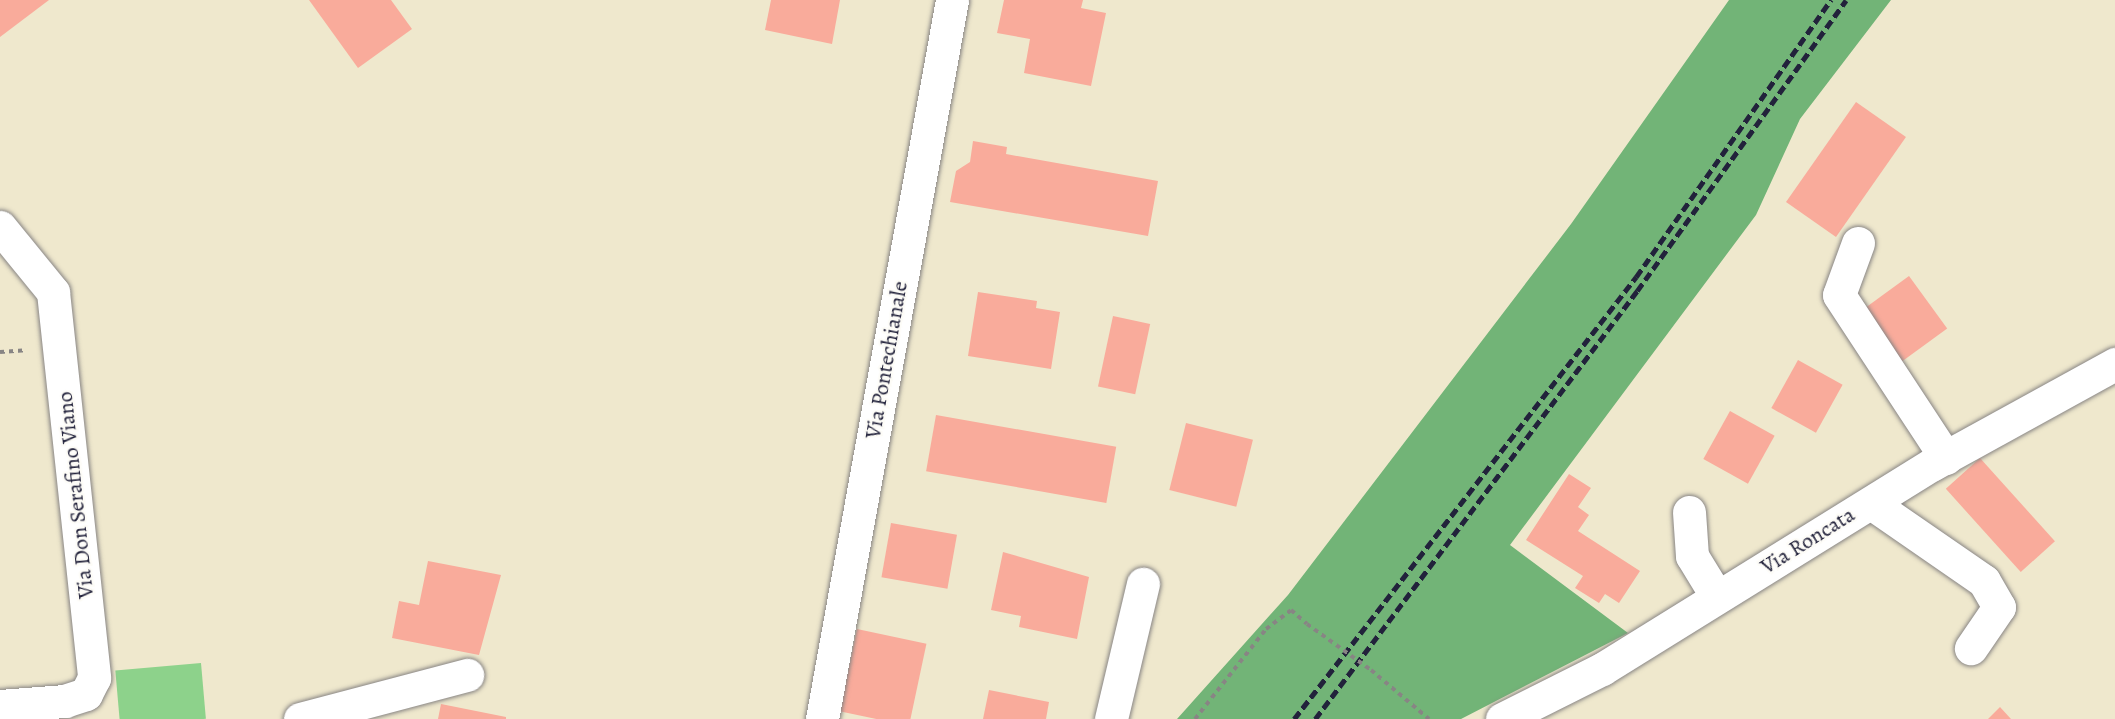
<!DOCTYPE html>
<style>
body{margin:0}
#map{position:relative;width:2115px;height:719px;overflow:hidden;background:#efe8cd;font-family:Alegreya,serif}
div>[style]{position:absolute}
.green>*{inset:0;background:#8dd28b;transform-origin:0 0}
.forest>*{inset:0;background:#72b477}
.building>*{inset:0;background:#f9ab9b;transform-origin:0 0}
.path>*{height:4px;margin-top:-2px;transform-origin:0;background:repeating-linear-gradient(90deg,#888584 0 4.5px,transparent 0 9px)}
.roads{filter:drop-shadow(0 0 2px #888584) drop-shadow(0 0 2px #888584)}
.minor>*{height:33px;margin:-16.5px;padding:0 16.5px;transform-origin:16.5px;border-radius:16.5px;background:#fff}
.rail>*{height:4.5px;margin-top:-2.25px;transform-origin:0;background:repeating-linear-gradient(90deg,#22223b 0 9px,transparent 0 13.5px)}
.path-bridge>*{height:4px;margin-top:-2px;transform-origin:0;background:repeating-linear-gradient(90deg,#888584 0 4.5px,transparent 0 9px)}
span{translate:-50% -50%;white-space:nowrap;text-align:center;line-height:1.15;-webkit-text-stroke:4.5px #fdfcf7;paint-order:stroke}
.street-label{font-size:22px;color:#22223b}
</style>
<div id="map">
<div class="green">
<i style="left:201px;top:663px;width:56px;height:86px;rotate:85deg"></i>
</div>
<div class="forest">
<i style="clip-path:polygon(1729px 0,1891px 0,1800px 119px,1756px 215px,1510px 545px,1628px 633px,1461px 719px,1177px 719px,1288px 595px,1571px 224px)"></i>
</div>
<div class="building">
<i style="clip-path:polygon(0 0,49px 0,0 37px)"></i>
<i style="clip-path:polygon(309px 0,391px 0,412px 29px,358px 68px)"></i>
<i style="clip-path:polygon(771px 0,840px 0,832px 44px,765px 30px)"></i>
<i style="clip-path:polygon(1004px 0,1083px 0,1081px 8px,1106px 13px,1091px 86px,1024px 73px,1030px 39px,997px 33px)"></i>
<i style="left:1856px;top:102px;width:61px;height:122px;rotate:35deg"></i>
<i style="clip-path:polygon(973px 141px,1007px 147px,1006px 154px,1158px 181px,1148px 236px,950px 202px,956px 171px,970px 162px)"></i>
<i style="left:1909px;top:276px;width:65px;height:59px;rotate:54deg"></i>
<i style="clip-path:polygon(978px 292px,1037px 301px,1036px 308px,1060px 312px,1051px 369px,968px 356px)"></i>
<i style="left:1113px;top:316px;width:38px;height:72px;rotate:12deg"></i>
<i style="left:1798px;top:360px;width:51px;height:55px;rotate:29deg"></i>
<i style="left:1730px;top:411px;width:51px;height:55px;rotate:29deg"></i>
<i style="left:936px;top:415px;width:183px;height:57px;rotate:10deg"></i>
<i style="left:1186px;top:423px;width:69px;height:69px;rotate:14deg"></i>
<i style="left:1980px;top:458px;width:112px;height:46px;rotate:48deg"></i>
<i style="clip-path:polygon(1569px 474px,1591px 488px,1578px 507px,1589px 515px,1578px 531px,1640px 571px,1619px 603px,1605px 594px,1599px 603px,1575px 588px,1583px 576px,1526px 540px)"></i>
<i style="left:891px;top:523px;width:67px;height:55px;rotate:10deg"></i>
<i style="clip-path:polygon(1003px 552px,1089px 577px,1077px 639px,1019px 627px,1021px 616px,991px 610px)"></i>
<i style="clip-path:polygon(428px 561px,501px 575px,479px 655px,392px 638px,399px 601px,419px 605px)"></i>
<i style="left:857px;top:629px;width:71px;height:84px;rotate:12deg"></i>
<i style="clip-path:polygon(989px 690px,1049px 702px,1046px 719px,983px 719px)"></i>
<i style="clip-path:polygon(441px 704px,506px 717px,506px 719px,438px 719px)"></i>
<i style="clip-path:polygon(2000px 707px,2011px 719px,1988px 719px)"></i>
</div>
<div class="path">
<i style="left:0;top:352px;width:26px;rotate:-4deg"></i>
<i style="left:1371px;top:670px;width:76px;rotate:40.2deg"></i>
<i style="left:1195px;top:719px;width:115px;rotate:-51.7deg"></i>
<i style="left:1266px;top:629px;width:31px;rotate:-37deg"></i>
<i style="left:1291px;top:610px;width:21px;rotate:41deg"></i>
</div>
<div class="roads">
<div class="minor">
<i style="left:0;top:227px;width:84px;rotate:50.8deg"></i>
<i style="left:53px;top:292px;width:388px;rotate:83.9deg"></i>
<i style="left:94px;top:678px;width:18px;rotate:117deg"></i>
<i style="left:86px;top:694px;width:22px;rotate:162deg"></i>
<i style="left:65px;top:701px;width:65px;rotate:175.6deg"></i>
<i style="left:1858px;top:243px;width:55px;rotate:110.1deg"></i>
<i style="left:1839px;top:295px;width:195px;rotate:56.7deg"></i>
<i style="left:1871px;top:503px;width:137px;rotate:34.6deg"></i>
<i style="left:1984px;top:581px;width:30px;rotate:60deg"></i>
<i style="left:1999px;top:607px;width:50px;rotate:124.3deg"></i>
<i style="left:1689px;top:512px;width:44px;rotate:86.1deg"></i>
<i style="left:1692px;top:556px;width:48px;rotate:58.6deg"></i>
<i style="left:300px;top:719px;width:173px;rotate:-14.8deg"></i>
<i style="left:822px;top:719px;width:731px;rotate:-79.75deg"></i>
<i style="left:1111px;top:719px;width:139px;rotate:-76.7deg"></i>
<i style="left:1502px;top:719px;width:112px;rotate:-26.6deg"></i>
<i style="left:1602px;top:669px;width:389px;rotate:-31.8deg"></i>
<i style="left:1933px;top:464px;width:208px;rotate:-28.8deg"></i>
</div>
</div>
<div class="rail">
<i style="left:1294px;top:719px;width:559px;rotate:-52.27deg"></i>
<i style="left:1636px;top:277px;width:339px;rotate:-54.9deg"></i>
<i style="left:1315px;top:719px;width:536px;rotate:-53.04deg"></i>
<i style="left:1637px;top:291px;width:358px;rotate:-54.3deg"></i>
</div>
<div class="path-bridge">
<i style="left:1307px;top:624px;width:79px;rotate:35.7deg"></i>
</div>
<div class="street-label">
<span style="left:887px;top:360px;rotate:-80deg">Via Pontechianale</span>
<span style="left:76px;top:495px;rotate:-96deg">Via Don Serafino Viano</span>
<span style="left:1808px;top:541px;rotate:-32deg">Via Roncata</span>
</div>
</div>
